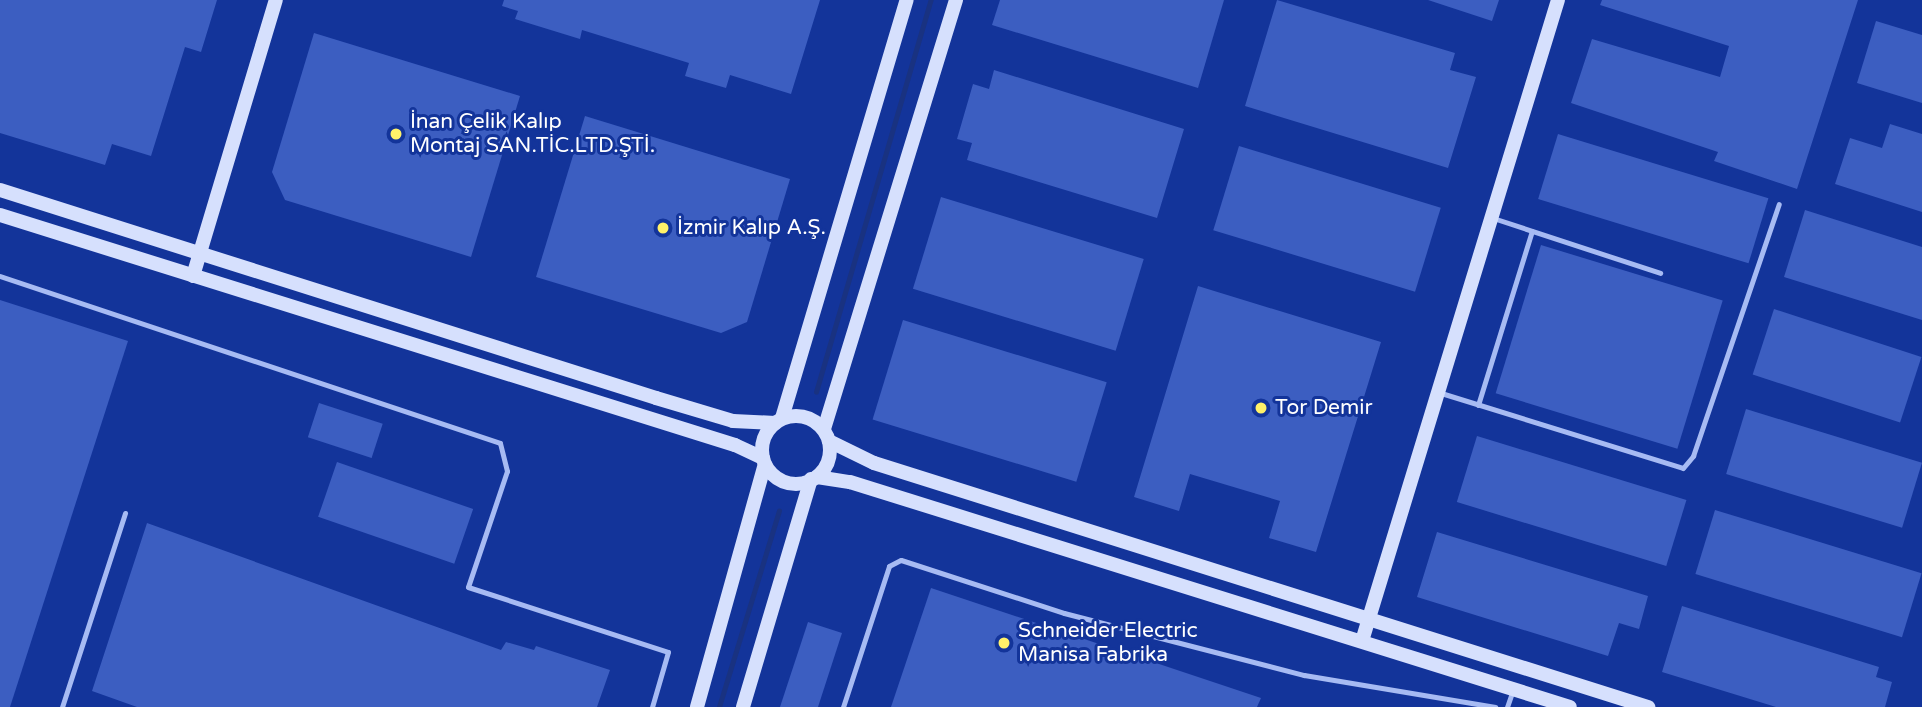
<!DOCTYPE html>
<meta charset="utf-8">
<style>
body{margin:0}
#map{position:relative;width:1922px;height:707px;overflow:hidden;background:#13349a;font-family:"Varela Round",sans-serif}
div>[style]{position:absolute}
.stream>*{height:4.5px;margin:-2.25px;padding:0 2.25px;transform-origin:2.25px;border-radius:2.25px;background:#193281}
.building>*{inset:0;background:#3c5ec1;transform-origin:0 0}
.lane>*{height:5px;margin:-2.5px;padding:0 2.5px;transform-origin:2.5px;border-radius:2.5px;background:#a7bbf3}
.secondary>*{height:14px;margin:-7px;padding:0 7px;transform-origin:7px;border-radius:7px;background:#d6e0fd}
.secondary>.ring{margin:-7px;padding:0;box-sizing:content-box;background:none;border:14px solid #d6e0fd;border-radius:50%}
.dots>*{width:19px;height:19px;translate:-50% -50%;box-sizing:border-box;border:4px solid #13349a;border-radius:50%}
span{translate:-50% -50%;white-space:nowrap;text-align:center;line-height:1.15;-webkit-text-stroke:6px #13349a;paint-order:stroke}
.poi-label{font-size:21px;color:#fff}
.left{translate:0 -50%;text-align:left}
</style>
<div id="map">
<div class="stream">
<i style="left:816px;top:392px;width:409px;rotate:-73.7deg"></i>
<i style="left:719px;top:707px;width:205px;rotate:-73deg"></i>
</div>
<div class="building">
<i style="clip-path:polygon(0 0,217px 0,201px 52px,185px 47px,151px 156px,112px 144px,105px 165px,0 133px)"></i>
<i style="clip-path:polygon(504px 0,820px 0,791px 94px,730px 75px,726px 88px,685px 76px,689px 63px,582px 30px,580px 39px,515px 19px,518px 11px,502px 6px)"></i>
<i style="clip-path:polygon(1000px 0,1224px 0,1198px 88px,992px 25px)"></i>
<i style="clip-path:polygon(1277px 0,1455px 53px,1450px 70px,1476px 77px,1448px 168px,1245px 106px)"></i>
<i style="clip-path:polygon(1428px 0,1499px 0,1492px 21px)"></i>
<i style="clip-path:polygon(1602px 0,1858px 0,1797px 189px,1714px 161px,1718px 152px,1571px 103px,1592px 39px,1720px 77px,1729px 46px,1600px 5px)"></i>
<i style="clip-path:polygon(1876px 21px,1922px 35px,1922px 103px,1857px 83px)"></i>
<i style="clip-path:polygon(314px 33px,520px 96px,471px 257px,285px 200px,272px 172px)"></i>
<i style="clip-path:polygon(994px 70px,1184px 129px,1157px 218px,967px 160px,972px 143px,957px 139px,973px 84px,989px 89px)"></i>
<i style="clip-path:polygon(585px 116px,790px 179px,747px 322px,721px 333px,536px 277px)"></i>
<i style="clip-path:polygon(1890px 124px,1922px 134px,1922px 212px,1835px 184px,1850px 138px,1882px 148px)"></i>
<i style="left:1558px;top:134px;width:220px;height:68px;rotate:17deg"></i>
<i style="left:1239px;top:146px;width:211px;height:88px;rotate:17deg"></i>
<i style="left:941px;top:197px;width:212px;height:96px;rotate:17deg"></i>
<i style="clip-path:polygon(1805px 210px,1922px 247px,1922px 320px,1784px 277px)"></i>
<i style="left:1541px;top:245px;width:190px;height:155px;rotate:17deg"></i>
<i style="clip-path:polygon(1198px 286px,1381px 342px,1316px 552px,1269px 538px,1280px 501px,1190px 474px,1179px 511px,1134px 497px)"></i>
<i style="clip-path:polygon(0 300px,128px 341px,10px 707px,0 707px)"></i>
<i style="left:1774px;top:309px;width:155px;height:69px;rotate:18deg"></i>
<i style="left:903px;top:320px;width:213px;height:104px;rotate:17deg"></i>
<i style="left:319px;top:403px;width:67px;height:36px;rotate:18deg"></i>
<i style="left:1746px;top:409px;width:184px;height:68px;rotate:17deg"></i>
<i style="left:1477px;top:436px;width:219px;height:69px;rotate:17deg"></i>
<i style="left:337px;top:462px;width:144px;height:58px;rotate:19deg"></i>
<i style="left:1715px;top:510px;width:216px;height:67px;rotate:17deg"></i>
<i style="clip-path:polygon(147px 523px,501px 650px,506px 642px,534px 650px,536px 646px,610px 670px,597px 707px,137px 707px,92px 691px)"></i>
<i style="clip-path:polygon(1437px 532px,1648px 596px,1639px 629px,1619px 623px,1608px 656px,1417px 597px)"></i>
<i style="clip-path:polygon(931px 588px,1261px 698px,1257px 707px,891px 707px)"></i>
<i style="clip-path:polygon(1682px 606px,1879px 667px,1876px 677px,1892px 682px,1885px 707px,1776px 707px,1662px 672px)"></i>
<i style="clip-path:polygon(808px 622px,842px 633px,818px 707px,780px 707px)"></i>
</div>
<div class="lane">
<i style="left:1493px;top:218px;width:176px;rotate:18.2deg"></i>
<i style="left:0;top:276px;width:527px;rotate:18.47deg"></i>
<i style="left:500px;top:443px;width:29px;rotate:76deg"></i>
<i style="left:507px;top:471px;width:122px;rotate:108.6deg"></i>
<i style="left:468px;top:587px;width:210px;rotate:18deg"></i>
<i style="left:668px;top:652px;width:57px;rotate:106.2deg"></i>
<i style="left:1441px;top:393px;width:253px;rotate:17.2deg"></i>
<i style="left:1683px;top:468px;width:16px;rotate:-50deg"></i>
<i style="left:1693px;top:456px;width:266px;rotate:-71.2deg"></i>
<i style="left:1478px;top:405px;width:182px;rotate:-72.8deg"></i>
<i style="left:62px;top:707px;width:204px;rotate:-72deg"></i>
<i style="left:843px;top:707px;width:148px;rotate:-71.9deg"></i>
<i style="left:889px;top:566px;width:13px;rotate:-27deg"></i>
<i style="left:901px;top:560px;width:171px;rotate:18deg"></i>
<i style="left:1064px;top:613px;width:248px;rotate:14.5deg"></i>
<i style="left:1304px;top:675px;width:194px;rotate:9.5deg"></i>
<i style="left:1507px;top:707px;width:18px;rotate:-71deg"></i>
</div>
<div class="secondary">
<i style="left:0;top:190px;width:688px;rotate:17.59deg"></i>
<i style="left:656px;top:398px;width:80px;rotate:16.6deg"></i>
<i style="left:733px;top:421px;width:42px;rotate:2.7deg"></i>
<i style="left:0;top:215px;width:770px;rotate:17.38deg"></i>
<i style="left:735px;top:445px;width:31px;rotate:25deg"></i>
<i style="left:193px;top:276px;width:288px;rotate:-73.3deg"></i>
<i class="ring" style="left:762px;top:416px;width:54px;height:54px"></i>
<i style="left:782px;top:418px;width:436px;rotate:-73.4deg"></i>
<i style="left:824px;top:429px;width:449px;rotate:-72.9deg"></i>
<i style="left:829px;top:441px;width:50px;rotate:26.1deg"></i>
<i style="left:874px;top:463px;width:812px;rotate:17.5deg"></i>
<i style="left:817px;top:477px;width:33px;rotate:9deg"></i>
<i style="left:850px;top:482px;width:754px;rotate:17.35deg"></i>
<i style="left:1362px;top:641px;width:670px;rotate:-73deg"></i>
<i style="left:697px;top:707px;width:252px;rotate:-74.4deg"></i>
<i style="left:743px;top:707px;width:238px;rotate:-73.4deg"></i>
</div>
<div class="dots">
<i style="left:396px;top:134px;background:#fff169"></i>
<i style="left:663px;top:228px;background:#fff169"></i>
<i style="left:1261px;top:408px;background:#fff169"></i>
<i style="left:1004px;top:643px;background:#fff169"></i>
</div>
<div class="poi-label">
<span class="left" style="left:410px;top:134px">İnan Çelik Kalıp<br>Montaj SAN.TİC.LTD.ŞTİ.</span>
<span class="left" style="left:677px;top:228px">İzmir Kalıp A.Ş.</span>
<span class="left" style="left:1275px;top:408px">Tor Demir</span>
<span class="left" style="left:1018px;top:643px">Schneider Electric<br>Manisa Fabrika</span>
</div>
</div>
